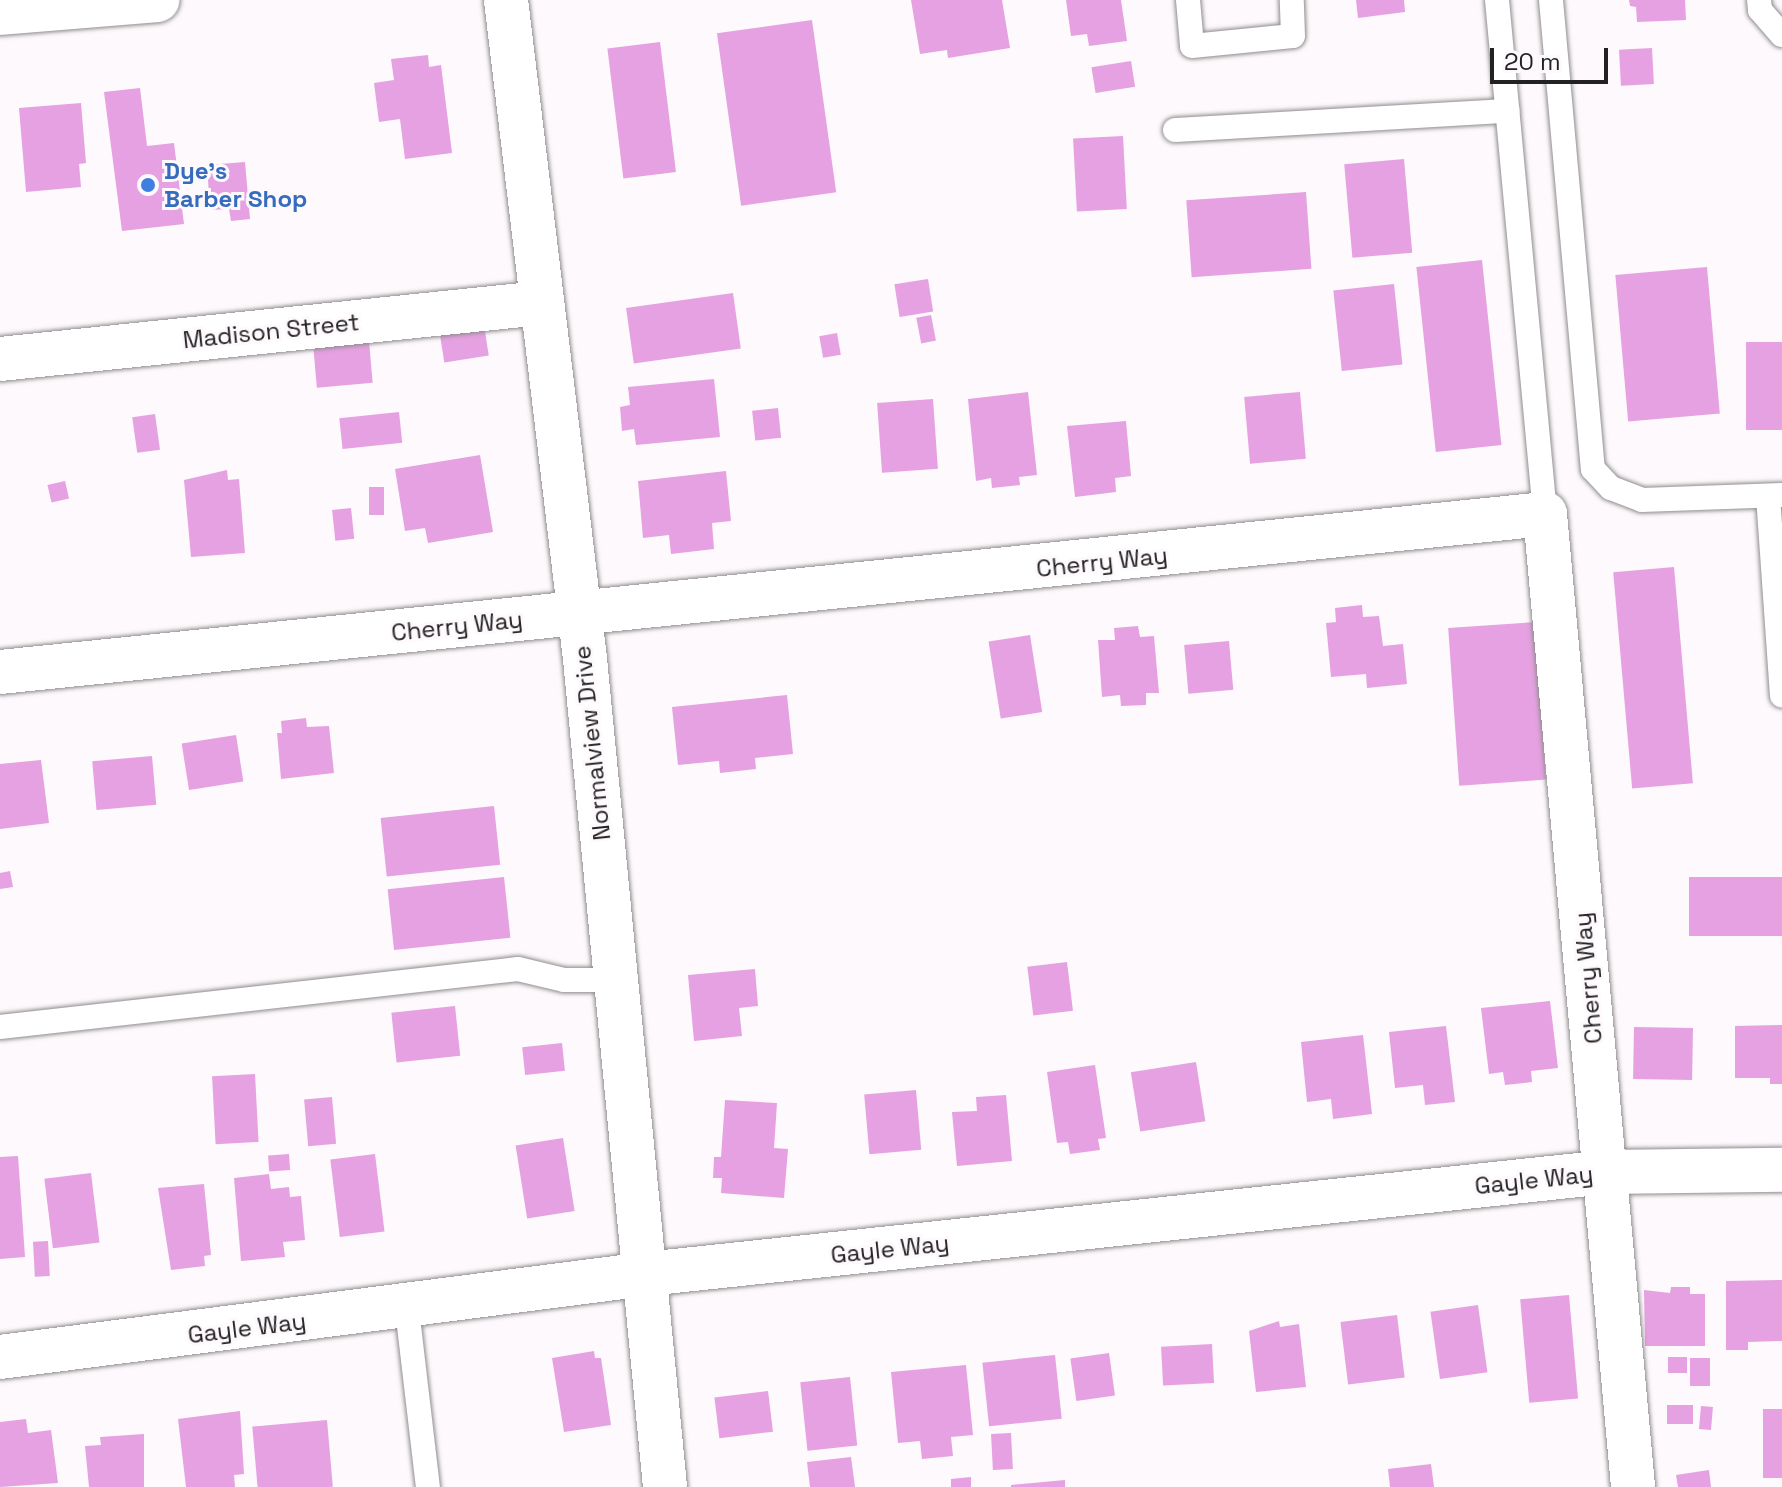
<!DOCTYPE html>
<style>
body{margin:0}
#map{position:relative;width:1782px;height:1487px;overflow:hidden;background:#fdf9fc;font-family:"Space Grotesk",sans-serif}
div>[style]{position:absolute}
.building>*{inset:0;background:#e5a1e1;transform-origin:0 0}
.roads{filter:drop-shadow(0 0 2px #908d8f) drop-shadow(0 0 2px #908d8f)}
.lane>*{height:24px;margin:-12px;padding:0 12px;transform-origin:12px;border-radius:12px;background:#fff}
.street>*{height:44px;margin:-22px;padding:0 22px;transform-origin:22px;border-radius:22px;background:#fff}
.secondary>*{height:44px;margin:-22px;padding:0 22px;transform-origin:22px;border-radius:22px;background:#fff}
.dots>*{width:22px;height:22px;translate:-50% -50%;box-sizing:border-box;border:4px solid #fdf9fc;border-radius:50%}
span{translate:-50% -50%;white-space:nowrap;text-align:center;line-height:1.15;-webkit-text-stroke:6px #fdf9fc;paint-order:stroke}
.shop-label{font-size:24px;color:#366cbe;font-weight:700}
.left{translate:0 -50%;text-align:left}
.street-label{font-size:24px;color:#232223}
.scale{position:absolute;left:1490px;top:48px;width:118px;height:36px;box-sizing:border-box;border:4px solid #232223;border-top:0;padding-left:10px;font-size:24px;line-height:28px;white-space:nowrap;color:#232223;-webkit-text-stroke:6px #fdf9fc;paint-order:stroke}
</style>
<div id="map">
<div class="building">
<i style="clip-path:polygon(911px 0,1002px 0,1010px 48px,948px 58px,947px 50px,920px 54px)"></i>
<i style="clip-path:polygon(1066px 0,1121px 0,1127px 41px,1089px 46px,1087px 34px,1071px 36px)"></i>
<i style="clip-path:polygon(1356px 0,1404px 0,1405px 12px,1358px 18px)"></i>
<i style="clip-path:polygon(1629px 0,1685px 0,1686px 20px,1637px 22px,1636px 7px,1630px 6px)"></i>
<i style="left:812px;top:20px;width:174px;height:96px;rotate:82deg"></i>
<i style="left:660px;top:42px;width:131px;height:53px;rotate:83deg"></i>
<i style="left:1652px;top:48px;width:36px;height:33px;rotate:87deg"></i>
<i style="clip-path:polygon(428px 55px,429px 67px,441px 65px,452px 153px,405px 159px,400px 119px,379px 122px,374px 83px,394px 80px,391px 59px)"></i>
<i style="left:1131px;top:61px;width:26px;height:40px;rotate:81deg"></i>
<i style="clip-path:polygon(140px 88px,147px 146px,174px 143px,184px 224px,122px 231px,104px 92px)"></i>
<i style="clip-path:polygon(81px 103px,86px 163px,79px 164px,81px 187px,26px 192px,19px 108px)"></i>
<i style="left:1123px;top:136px;width:73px;height:50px;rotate:87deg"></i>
<i style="left:1404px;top:159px;width:94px;height:60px;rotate:85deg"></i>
<i style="clip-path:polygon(245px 162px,250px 219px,231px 221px,229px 209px,210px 210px,207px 165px)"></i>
<i style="left:1306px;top:192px;width:77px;height:120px;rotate:86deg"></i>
<i style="left:1482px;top:260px;width:186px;height:66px;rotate:84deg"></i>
<i style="left:1707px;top:267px;width:147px;height:92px;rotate:85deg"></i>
<i style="left:928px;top:279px;width:33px;height:34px;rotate:81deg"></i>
<i style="left:1394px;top:284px;width:81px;height:61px;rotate:84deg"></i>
<i style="left:733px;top:293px;width:56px;height:108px;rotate:82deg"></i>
<i style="left:931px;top:315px;width:26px;height:15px;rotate:79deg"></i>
<i style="left:483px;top:319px;width:37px;height:45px;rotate:81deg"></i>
<i style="left:837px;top:333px;width:22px;height:18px;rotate:80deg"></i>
<i style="left:369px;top:341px;width:42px;height:56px;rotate:85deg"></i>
<i style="left:1782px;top:342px;width:88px;height:36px;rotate:90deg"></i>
<i style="clip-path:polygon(714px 379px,720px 437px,636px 445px,634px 429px,622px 431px,620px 407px,630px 405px,628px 387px)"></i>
<i style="clip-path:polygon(1028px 392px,1037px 475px,1019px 477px,1020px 485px,992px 488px,991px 478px,976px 481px,968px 399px)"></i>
<i style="left:1300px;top:392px;width:67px;height:56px;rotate:85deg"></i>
<i style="left:933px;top:399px;width:70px;height:56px;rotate:86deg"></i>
<i style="left:778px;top:408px;width:30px;height:26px;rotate:84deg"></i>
<i style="left:399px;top:412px;width:31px;height:60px;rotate:84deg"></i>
<i style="left:155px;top:414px;width:36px;height:23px;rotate:82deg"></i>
<i style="clip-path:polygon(1126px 421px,1131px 476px,1115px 478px,1116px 492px,1075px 497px,1067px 426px)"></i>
<i style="clip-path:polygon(480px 455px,493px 532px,428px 543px,425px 528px,405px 531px,395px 469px)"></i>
<i style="clip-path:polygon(227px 470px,228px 480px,239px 479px,245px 553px,191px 557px,184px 480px)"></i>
<i style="clip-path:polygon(726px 471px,731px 521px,712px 523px,714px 549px,671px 554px,669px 535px,643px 538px,638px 481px)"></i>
<i style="left:65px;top:481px;width:18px;height:18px;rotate:77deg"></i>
<i style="left:369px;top:487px;width:15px;height:28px"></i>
<i style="left:351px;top:508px;width:31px;height:19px;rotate:84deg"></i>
<i style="left:1674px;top:567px;width:217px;height:61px;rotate:85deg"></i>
<i style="clip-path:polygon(1362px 605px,1363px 617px,1379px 616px,1383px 646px,1403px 644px,1407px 684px,1367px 688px,1366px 674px,1331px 677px,1326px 623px,1336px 622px,1335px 608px)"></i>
<i style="left:1535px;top:622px;width:158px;height:87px;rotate:86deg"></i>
<i style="clip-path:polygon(1138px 626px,1140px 637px,1154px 636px,1159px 693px,1146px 693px,1146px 705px,1121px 706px,1120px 695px,1102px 697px,1098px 640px,1115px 640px,1114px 628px)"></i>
<i style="left:1030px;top:635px;width:78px;height:42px;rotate:81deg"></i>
<i style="left:1229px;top:641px;width:49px;height:45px;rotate:85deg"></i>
<i style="clip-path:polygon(787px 695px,793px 754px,755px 758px,756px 769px,720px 773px,719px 761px,678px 765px,672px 707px)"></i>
<i style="clip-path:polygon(306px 718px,307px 727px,329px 726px,334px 773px,281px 779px,277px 733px,282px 733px,281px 721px)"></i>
<i style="left:236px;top:735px;width:47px;height:55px;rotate:81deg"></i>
<i style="left:152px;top:756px;width:49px;height:60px;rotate:85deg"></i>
<i style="clip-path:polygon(41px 760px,49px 823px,0 829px,0 764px)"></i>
<i style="left:494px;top:806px;width:59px;height:114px;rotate:84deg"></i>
<i style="clip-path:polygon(10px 871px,13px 887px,0 889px,0 873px)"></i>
<i style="left:504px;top:877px;width:61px;height:117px;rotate:84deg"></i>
<i style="left:1782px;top:877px;width:59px;height:93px;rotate:90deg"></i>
<i style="left:1067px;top:962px;width:49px;height:40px;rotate:83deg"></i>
<i style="clip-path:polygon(755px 969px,758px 1006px,739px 1008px,742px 1036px,694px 1041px,688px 975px)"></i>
<i style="clip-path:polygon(1550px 1001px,1558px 1068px,1531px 1071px,1532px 1082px,1505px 1085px,1503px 1072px,1489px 1074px,1481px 1008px)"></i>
<i style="left:455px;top:1006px;width:50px;height:64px;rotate:84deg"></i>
<i style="clip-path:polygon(1782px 1025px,1782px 1084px,1770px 1084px,1770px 1078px,1735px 1078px,1735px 1026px)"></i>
<i style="clip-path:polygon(1446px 1026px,1455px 1102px,1425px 1105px,1423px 1085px,1395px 1088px,1389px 1032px)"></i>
<i style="left:1634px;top:1027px;width:59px;height:52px;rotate:1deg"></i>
<i style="clip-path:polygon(1363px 1035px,1372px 1114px,1333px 1119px,1331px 1099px,1307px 1102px,1301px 1042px)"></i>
<i style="left:562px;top:1043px;width:28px;height:40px;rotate:84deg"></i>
<i style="left:1196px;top:1062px;width:60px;height:66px;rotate:81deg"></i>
<i style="clip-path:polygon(1095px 1065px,1106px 1138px,1098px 1139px,1100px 1150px,1070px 1154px,1068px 1142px,1057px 1143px,1047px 1072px)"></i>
<i style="left:255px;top:1074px;width:68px;height:43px;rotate:87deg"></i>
<i style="left:916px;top:1090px;width:60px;height:52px;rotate:85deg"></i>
<i style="clip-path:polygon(1006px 1095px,1012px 1161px,957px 1166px,952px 1112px,977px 1111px,976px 1097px)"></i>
<i style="left:332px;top:1097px;width:47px;height:28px;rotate:85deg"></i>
<i style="clip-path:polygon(725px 1100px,777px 1103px,774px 1148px,788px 1149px,784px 1198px,721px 1193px,722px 1178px,713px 1178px,714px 1157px,721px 1157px)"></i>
<i style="left:563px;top:1138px;width:74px;height:48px;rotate:81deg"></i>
<i style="left:289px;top:1154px;width:16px;height:21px;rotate:86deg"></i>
<i style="left:375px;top:1154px;width:78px;height:45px;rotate:83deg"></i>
<i style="clip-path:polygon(18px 1156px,25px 1257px,0 1259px,0 1157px)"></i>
<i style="left:91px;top:1173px;width:70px;height:47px;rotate:83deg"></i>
<i style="clip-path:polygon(269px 1174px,271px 1189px,289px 1187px,290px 1197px,301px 1196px,305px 1240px,283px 1242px,285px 1257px,241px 1261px,234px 1178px)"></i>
<i style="clip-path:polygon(204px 1184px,211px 1255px,204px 1256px,205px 1266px,171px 1270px,158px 1188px)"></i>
<i style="left:48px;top:1241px;width:35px;height:15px;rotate:87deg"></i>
<i style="clip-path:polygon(1782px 1280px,1782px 1341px,1748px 1342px,1748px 1350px,1726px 1350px,1726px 1281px)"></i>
<i style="clip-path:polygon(1671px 1287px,1690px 1287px,1690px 1294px,1705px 1294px,1705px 1346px,1645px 1346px,1644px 1290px,1670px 1293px)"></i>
<i style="left:1569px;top:1295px;width:104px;height:49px;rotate:85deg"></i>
<i style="left:1478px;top:1305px;width:68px;height:48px;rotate:82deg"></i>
<i style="left:1397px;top:1315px;width:63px;height:57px;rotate:83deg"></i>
<i style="clip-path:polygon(1279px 1321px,1280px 1327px,1299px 1324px,1306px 1387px,1256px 1392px,1249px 1331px)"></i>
<i style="left:1212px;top:1344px;width:39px;height:51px;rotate:87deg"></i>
<i style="clip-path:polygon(594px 1351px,595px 1358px,601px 1358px,611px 1425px,564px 1432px,552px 1358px)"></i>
<i style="left:1109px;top:1353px;width:43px;height:39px;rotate:82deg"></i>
<i style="left:1055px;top:1355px;width:64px;height:73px;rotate:84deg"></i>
<i style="left:1687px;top:1357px;width:16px;height:19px;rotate:90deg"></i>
<i style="left:1710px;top:1358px;width:28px;height:20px;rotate:90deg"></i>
<i style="clip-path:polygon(966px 1365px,973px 1435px,951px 1437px,953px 1456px,922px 1459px,920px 1441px,898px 1443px,891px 1372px)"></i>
<i style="left:850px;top:1377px;width:69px;height:50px;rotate:84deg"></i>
<i style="left:768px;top:1391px;width:41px;height:54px;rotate:83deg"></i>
<i style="left:1667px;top:1405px;width:26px;height:19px"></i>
<i style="left:1701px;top:1406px;width:12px;height:23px;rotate:5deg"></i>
<i style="left:1782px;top:1409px;width:69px;height:19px;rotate:90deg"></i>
<i style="clip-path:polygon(240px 1411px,244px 1474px,234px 1475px,235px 1487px,186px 1487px,178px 1419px)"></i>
<i style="clip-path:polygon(26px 1419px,28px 1433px,51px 1430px,58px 1483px,0 1487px,0 1422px)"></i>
<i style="left:327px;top:1420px;width:67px;height:75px;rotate:85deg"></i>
<i style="left:1011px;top:1433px;width:36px;height:20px;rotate:87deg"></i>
<i style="clip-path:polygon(144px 1434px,144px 1487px,89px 1487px,85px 1446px,101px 1445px,100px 1437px)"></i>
<i style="clip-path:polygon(851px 1457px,855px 1487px,810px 1487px,807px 1462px)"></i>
<i style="clip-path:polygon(1431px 1464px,1434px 1487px,1390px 1487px,1388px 1469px)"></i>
<i style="clip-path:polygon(1709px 1470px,1711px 1487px,1678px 1487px,1676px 1475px)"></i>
<i style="clip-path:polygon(971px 1477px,971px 1487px,951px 1487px,951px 1479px)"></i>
<i style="clip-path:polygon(1065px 1480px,1065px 1487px,1011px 1487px,1011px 1485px)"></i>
</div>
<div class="roads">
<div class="lane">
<i style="left:1188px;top:0;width:46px;rotate:85deg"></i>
<i style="left:1192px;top:46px;width:101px;rotate:-5.7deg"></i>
<i style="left:1293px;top:36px;width:36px;rotate:-92deg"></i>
<i style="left:1497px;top:0;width:516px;rotate:84.66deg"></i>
<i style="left:1551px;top:0;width:471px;rotate:84.9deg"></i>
<i style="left:1593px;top:469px;width:26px;rotate:47deg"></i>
<i style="left:1611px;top:488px;width:33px;rotate:21deg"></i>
<i style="left:1642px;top:500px;width:140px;rotate:-2deg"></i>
<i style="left:1759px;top:0;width:10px;rotate:84deg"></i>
<i style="left:1760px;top:10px;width:33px;rotate:49deg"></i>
<i style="left:1175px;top:130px;width:333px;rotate:-3.3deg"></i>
<i style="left:1768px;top:496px;width:200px;rotate:86deg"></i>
<i style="left:0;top:1027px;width:521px;rotate:-6.39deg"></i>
<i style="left:518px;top:969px;width:47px;rotate:13.4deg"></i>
<i style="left:564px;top:980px;width:52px"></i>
<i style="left:407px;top:1309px;width:179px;rotate:83.3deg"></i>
</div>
<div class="street">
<i style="left:506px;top:0;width:664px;rotate:83.16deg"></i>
<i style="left:585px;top:659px;width:832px;rotate:84.48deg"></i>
<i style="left:0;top:359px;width:544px;rotate:-5.91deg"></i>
<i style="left:0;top:672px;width:1553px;rotate:-5.84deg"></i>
<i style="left:1545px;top:514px;width:977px;rotate:84.83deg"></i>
<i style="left:0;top:1357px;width:651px;rotate:-7.32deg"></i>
<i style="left:646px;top:1274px;width:966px;rotate:-6.06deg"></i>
<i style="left:1607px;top:1172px;width:175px;rotate:-0.7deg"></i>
</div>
<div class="secondary">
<i style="left:0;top:13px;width:158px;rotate:-4.7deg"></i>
</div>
</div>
<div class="dots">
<i style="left:148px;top:185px;background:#3f7fe0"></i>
</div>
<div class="shop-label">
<span class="left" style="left:164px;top:185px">Dye's<br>Barber Shop</span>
</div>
<div class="street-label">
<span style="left:271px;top:331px;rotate:-6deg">Madison Street</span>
<span style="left:1102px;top:562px;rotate:-6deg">Cherry Way</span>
<span style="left:457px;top:626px;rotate:-6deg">Cherry Way</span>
<span style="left:592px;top:743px;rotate:-96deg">Normalview Drive</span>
<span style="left:1588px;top:978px;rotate:-95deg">Cherry Way</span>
<span style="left:1534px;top:1180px;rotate:-6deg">Gayle Way</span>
<span style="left:890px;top:1249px;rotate:-6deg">Gayle Way</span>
<span style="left:247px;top:1328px;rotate:-7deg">Gayle Way</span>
</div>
<div class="scale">20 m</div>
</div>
